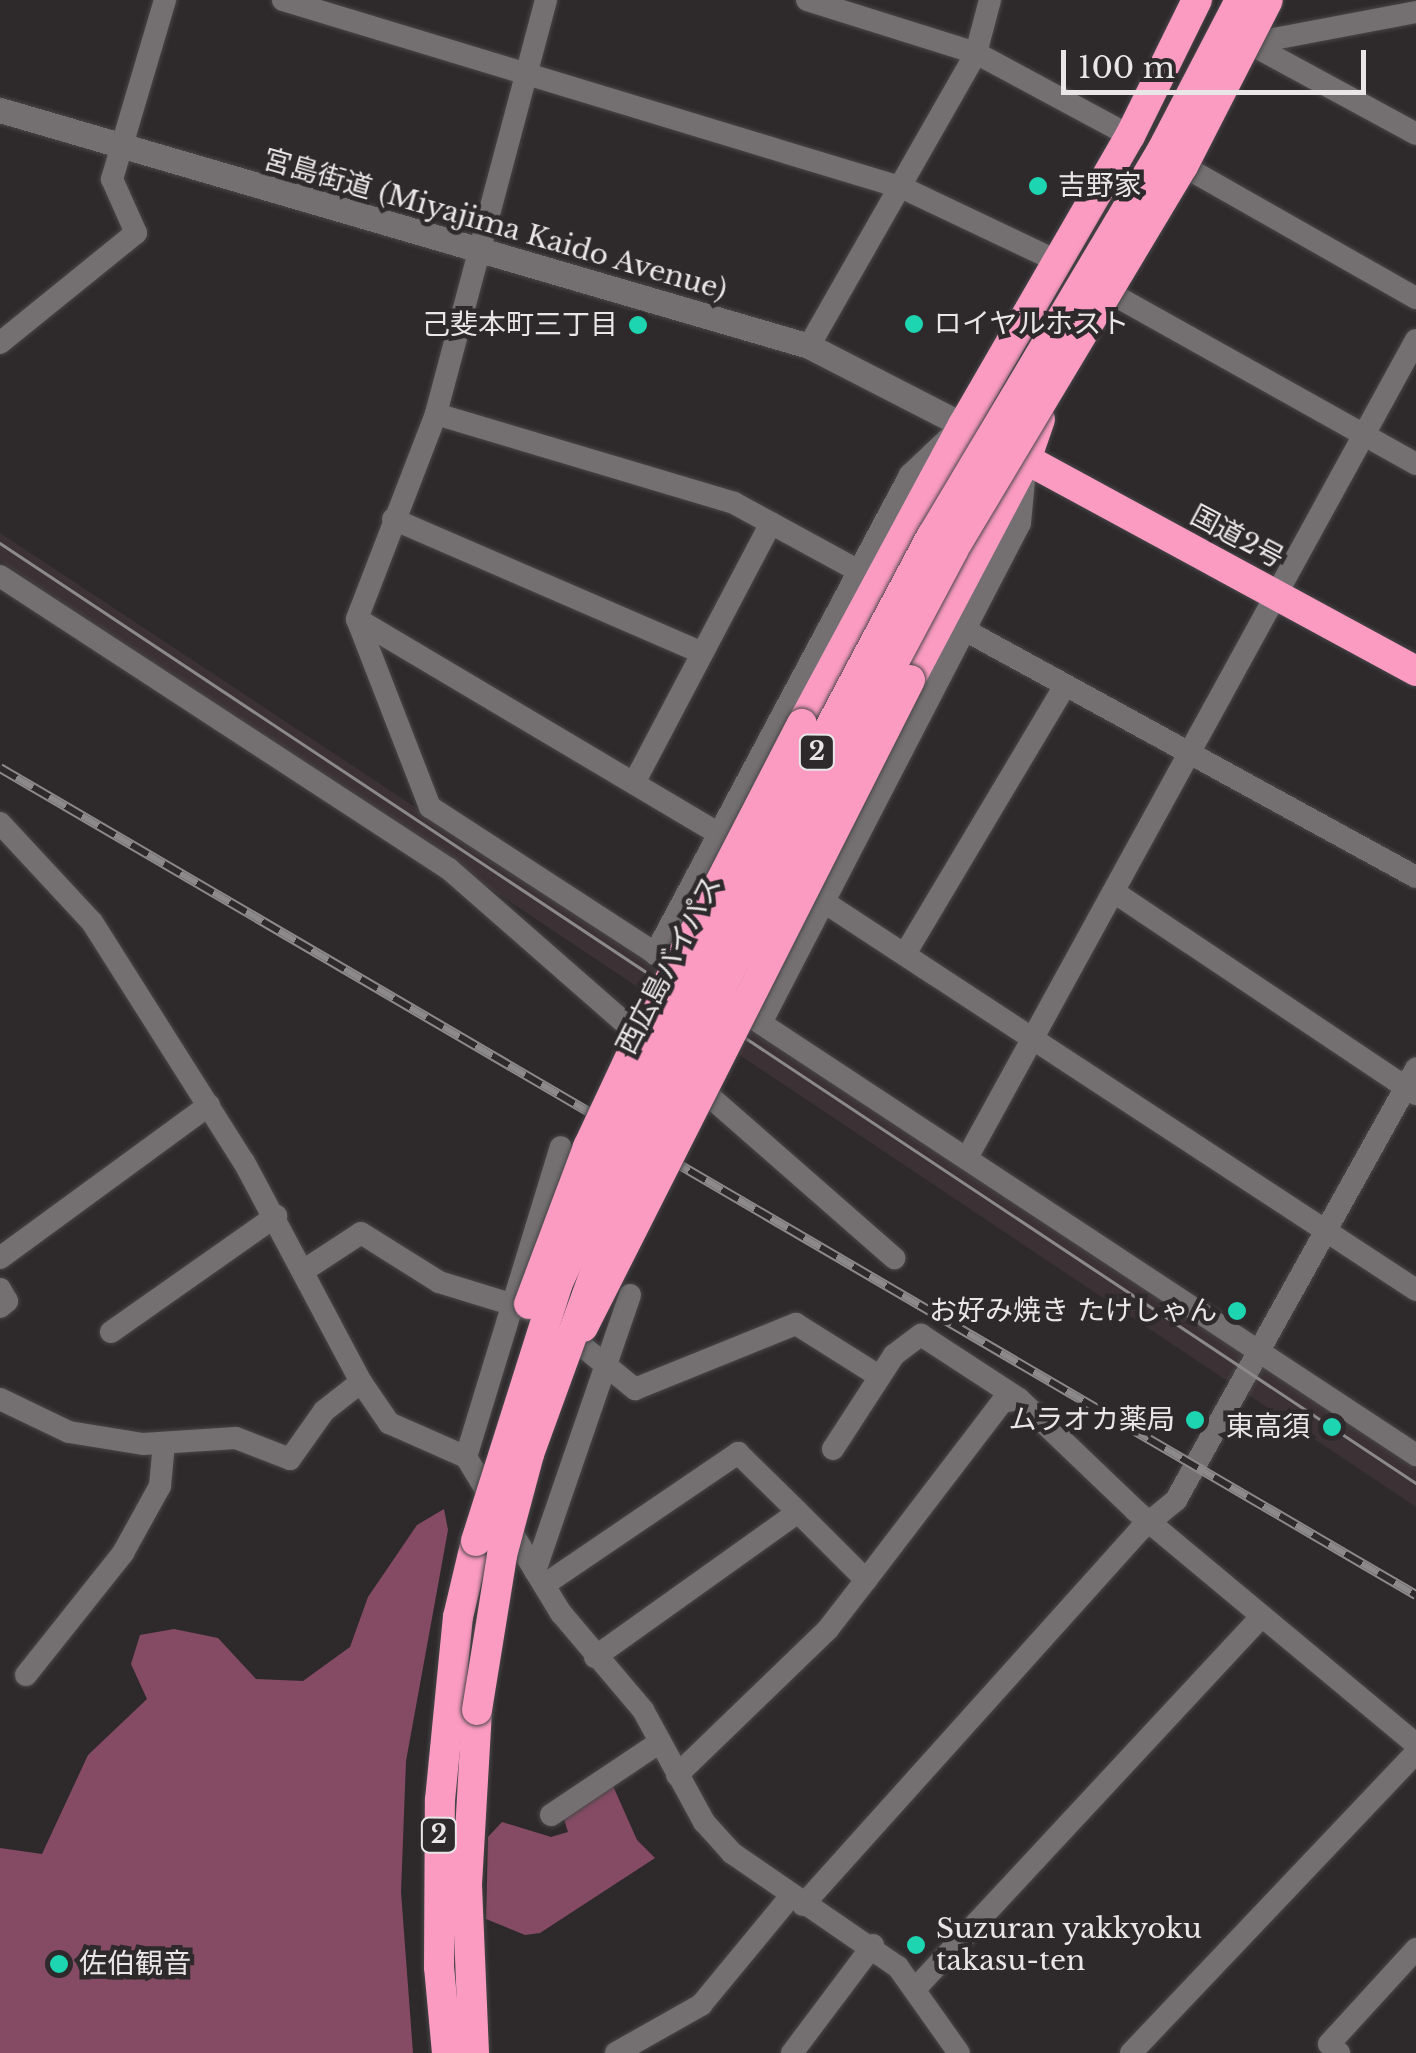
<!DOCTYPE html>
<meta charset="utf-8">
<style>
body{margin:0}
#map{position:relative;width:1416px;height:2053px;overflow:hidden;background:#2e2a2c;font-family:"Libre Baskerville","Noto Sans JP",serif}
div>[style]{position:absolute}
.built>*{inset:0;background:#3c3235}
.forest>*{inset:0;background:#864b64}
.roads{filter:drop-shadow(0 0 2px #484647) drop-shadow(0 0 2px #484647)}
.street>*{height:22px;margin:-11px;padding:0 11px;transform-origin:11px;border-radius:11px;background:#747071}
.secondary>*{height:25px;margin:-12.5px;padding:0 12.5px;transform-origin:12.5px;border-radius:12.5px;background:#747071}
.highway>*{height:30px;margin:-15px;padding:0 15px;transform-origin:15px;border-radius:15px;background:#fb9bc2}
.tram>*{height:2.5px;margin:-1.25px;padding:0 1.25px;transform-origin:1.25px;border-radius:1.25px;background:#8c898b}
.rail>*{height:10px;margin-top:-5px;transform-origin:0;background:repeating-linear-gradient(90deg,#2e2a2c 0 19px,#8c898b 0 38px);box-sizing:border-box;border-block:2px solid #8c898b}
.bridges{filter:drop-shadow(0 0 2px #484647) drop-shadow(0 0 2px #484647)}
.highway-bridge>*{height:30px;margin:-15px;padding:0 15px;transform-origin:15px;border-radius:15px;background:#fb9bc2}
.dots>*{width:28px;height:28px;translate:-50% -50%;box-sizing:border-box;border:5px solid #2e2a2c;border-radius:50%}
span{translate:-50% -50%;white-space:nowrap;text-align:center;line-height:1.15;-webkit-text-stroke:9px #2e2a2c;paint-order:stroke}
.shield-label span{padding:2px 8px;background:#2e2a2c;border:2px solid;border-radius:8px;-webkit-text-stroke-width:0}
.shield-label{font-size:25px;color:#e8e6e7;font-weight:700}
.poi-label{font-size:28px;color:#e8e6e7}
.left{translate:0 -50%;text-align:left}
.right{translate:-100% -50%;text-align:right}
.street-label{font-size:28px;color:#e8e6e7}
.scale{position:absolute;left:1061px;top:50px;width:305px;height:45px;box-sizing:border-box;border:5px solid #e8e6e7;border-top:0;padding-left:12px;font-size:30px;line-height:35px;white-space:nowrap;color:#e8e6e7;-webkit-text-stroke:8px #2e2a2c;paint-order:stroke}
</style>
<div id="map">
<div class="built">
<i style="clip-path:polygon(0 533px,1416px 1468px,1416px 1507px,0 561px)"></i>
</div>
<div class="forest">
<i style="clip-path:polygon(444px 1509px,448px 1530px,406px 1761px,401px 1892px,413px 2053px,0 2053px,0 1848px,42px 1854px,88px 1755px,147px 1699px,131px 1664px,140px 1635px,174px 1629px,218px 1638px,256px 1679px,303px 1681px,350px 1647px,368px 1597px,417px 1525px)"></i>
<i style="clip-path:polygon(613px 1786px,637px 1840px,655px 1858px,540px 1933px,525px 1935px,486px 1919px,488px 1837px,502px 1822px,551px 1837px,568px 1832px,563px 1816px)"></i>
</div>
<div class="roads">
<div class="street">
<i style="left:283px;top:0;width:648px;rotate:16.87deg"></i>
<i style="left:903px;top:188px;width:173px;rotate:25.4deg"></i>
<i style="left:546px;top:0;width:428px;rotate:104.9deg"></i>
<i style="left:436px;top:414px;width:220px;rotate:111.1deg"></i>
<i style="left:357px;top:619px;width:202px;rotate:68.8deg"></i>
<i style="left:430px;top:807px;width:306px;rotate:33deg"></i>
<i style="left:807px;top:0;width:177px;rotate:17.4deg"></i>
<i style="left:976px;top:53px;width:175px;rotate:28.3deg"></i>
<i style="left:1234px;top:35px;width:207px;rotate:28.5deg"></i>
<i style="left:1248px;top:37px;width:16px;rotate:15deg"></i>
<i style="left:1263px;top:41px;width:156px;rotate:-10.7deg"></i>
<i style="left:1171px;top:159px;width:282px;rotate:29.6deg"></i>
<i style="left:1096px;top:285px;width:367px;rotate:29.2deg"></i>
<i style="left:0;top:343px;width:175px;rotate:-39deg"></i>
<i style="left:136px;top:233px;width:59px;rotate:-114deg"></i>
<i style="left:112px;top:179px;width:187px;rotate:-73.5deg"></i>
<i style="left:809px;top:346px;width:337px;rotate:-60.3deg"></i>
<i style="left:976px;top:53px;width:55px;rotate:-75.2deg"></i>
<i style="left:436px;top:414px;width:311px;rotate:16.6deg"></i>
<i style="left:734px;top:503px;width:140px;rotate:28.6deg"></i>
<i style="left:393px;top:519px;width:335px;rotate:23.4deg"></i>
<i style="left:0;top:576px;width:536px;rotate:33.13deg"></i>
<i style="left:449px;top:869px;width:266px;rotate:41.2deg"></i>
<i style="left:357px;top:619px;width:456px;rotate:30.7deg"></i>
<i style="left:963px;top:629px;width:516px;rotate:28.7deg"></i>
<i style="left:634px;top:783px;width:294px;rotate:-62.2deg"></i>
<i style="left:0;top:823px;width:135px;rotate:47.1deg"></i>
<i style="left:92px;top:922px;width:284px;rotate:57.7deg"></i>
<i style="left:244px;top:1162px;width:249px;rotate:62deg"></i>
<i style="left:361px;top:1382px;width:50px;rotate:55.7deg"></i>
<i style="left:389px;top:1423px;width:84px;rotate:23.8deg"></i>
<i style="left:466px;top:1457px;width:183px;rotate:58.7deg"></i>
<i style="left:561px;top:1613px;width:127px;rotate:49.8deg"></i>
<i style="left:643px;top:1710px;width:128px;rotate:61.4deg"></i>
<i style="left:704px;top:1822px;width:42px;rotate:47.9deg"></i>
<i style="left:732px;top:1853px;width:201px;rotate:34.5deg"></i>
<i style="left:898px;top:1967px;width:105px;rotate:54.7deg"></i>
<i style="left:792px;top:881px;width:746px;rotate:33.24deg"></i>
<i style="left:1114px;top:892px;width:363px;rotate:33.8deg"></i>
<i style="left:655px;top:954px;width:543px;rotate:-61.97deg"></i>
<i style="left:910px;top:475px;width:54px;rotate:-43.5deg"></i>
<i style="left:905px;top:954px;width:312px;rotate:-59.2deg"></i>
<i style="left:730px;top:1003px;width:822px;rotate:33.38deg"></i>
<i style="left:761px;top:1023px;width:563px;rotate:-62.62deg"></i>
<i style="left:1020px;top:523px;width:53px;rotate:-84.6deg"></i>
<i style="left:692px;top:1081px;width:269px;rotate:41.2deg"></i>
<i style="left:967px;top:1158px;width:933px;rotate:-61.24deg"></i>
<i style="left:0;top:1258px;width:259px;rotate:-36.2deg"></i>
<i style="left:303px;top:1271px;width:69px;rotate:-33.2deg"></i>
<i style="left:361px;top:1233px;width:92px;rotate:32.1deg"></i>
<i style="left:439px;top:1282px;width:109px;rotate:17.1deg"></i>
<i style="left:543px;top:1314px;width:119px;rotate:39.2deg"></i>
<i style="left:635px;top:1389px;width:174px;rotate:-22deg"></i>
<i style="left:796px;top:1324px;width:98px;rotate:32.1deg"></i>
<i style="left:0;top:1289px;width:14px;rotate:60deg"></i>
<i style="left:7px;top:1301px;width:9px;rotate:139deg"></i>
<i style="left:111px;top:1332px;width:202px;rotate:-35.1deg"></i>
<i style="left:0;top:1399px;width:76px;rotate:25.6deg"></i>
<i style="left:69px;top:1432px;width:75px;rotate:9.2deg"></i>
<i style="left:143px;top:1444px;width:93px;rotate:-3.7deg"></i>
<i style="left:236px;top:1438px;width:58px;rotate:21.3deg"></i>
<i style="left:290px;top:1459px;width:59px;rotate:-54.7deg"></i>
<i style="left:324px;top:1411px;width:47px;rotate:-38.1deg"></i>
<i style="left:833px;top:1449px;width:112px;rotate:-57deg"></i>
<i style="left:894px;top:1355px;width:34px;rotate:-37deg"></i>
<i style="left:921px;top:1335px;width:117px;rotate:33.1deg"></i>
<i style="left:466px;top:1457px;width:324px;rotate:-73deg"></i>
<i style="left:535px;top:1571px;width:292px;rotate:-71deg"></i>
<i style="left:544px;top:1585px;width:235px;rotate:-34.2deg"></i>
<i style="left:738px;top:1453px;width:84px;rotate:44.5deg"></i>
<i style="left:595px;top:1657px;width:249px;rotate:-35.5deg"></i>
<i style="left:798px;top:1512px;width:96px;rotate:45deg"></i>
<i style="left:866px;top:1580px;width:224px;rotate:-52.6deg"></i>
<i style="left:1002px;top:1402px;width:17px;rotate:-10deg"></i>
<i style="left:1019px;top:1399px;width:162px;rotate:43.7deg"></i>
<i style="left:1136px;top:1511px;width:364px;rotate:39.8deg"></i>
<i style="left:26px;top:1675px;width:156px;rotate:-51.5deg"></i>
<i style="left:123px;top:1553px;width:77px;rotate:-61.1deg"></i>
<i style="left:160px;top:1486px;width:43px;rotate:-84.7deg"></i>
<i style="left:677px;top:1775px;width:210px;rotate:-44deg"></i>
<i style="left:828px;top:1629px;width:62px;rotate:-52.2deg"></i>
<i style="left:551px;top:1815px;width:131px;rotate:-33.8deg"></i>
<i style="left:803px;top:1905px;width:504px;rotate:-48.06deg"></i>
<i style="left:1140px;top:1530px;width:47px;rotate:-39.8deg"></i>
<i style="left:1176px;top:1500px;width:494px;rotate:-60.9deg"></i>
<i style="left:916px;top:1988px;width:507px;rotate:-47.08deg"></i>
<i style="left:616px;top:2053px;width:98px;rotate:-29.5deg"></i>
<i style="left:701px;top:2005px;width:140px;rotate:-50.5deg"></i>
<i style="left:792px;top:2053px;width:135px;rotate:-53.1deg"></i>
<i style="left:1131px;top:2053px;width:414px;rotate:-46.5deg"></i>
<i style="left:1339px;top:2053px;width:13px;rotate:-138deg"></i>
<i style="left:1329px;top:2044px;width:129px;rotate:-47.5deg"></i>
</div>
<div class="secondary">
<i style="left:0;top:110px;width:843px;rotate:16.26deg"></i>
<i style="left:809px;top:346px;width:173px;rotate:27.2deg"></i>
</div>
<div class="highway">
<i style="left:1009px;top:450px;width:463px;rotate:28.5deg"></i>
<i style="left:910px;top:680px;width:249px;rotate:-62.2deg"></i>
<i style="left:1026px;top:460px;width:43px;rotate:-71.1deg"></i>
<i style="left:802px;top:724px;width:340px;rotate:-61.7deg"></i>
<i style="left:963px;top:425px;width:334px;rotate:-60deg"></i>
<i style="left:1130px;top:136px;width:152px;rotate:-63.8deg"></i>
<i style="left:447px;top:2053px;width:86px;rotate:-95.3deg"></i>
<i style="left:439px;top:1967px;width:167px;rotate:-89.7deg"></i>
<i style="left:440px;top:1800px;width:184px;rotate:-84.4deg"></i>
<i style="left:458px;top:1617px;width:78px;rotate:-76.7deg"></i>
<i style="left:474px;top:2053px;width:169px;rotate:-92.4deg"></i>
<i style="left:467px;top:1884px;width:174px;rotate:-86.7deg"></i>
</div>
</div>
<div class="tram">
<i style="left:0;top:543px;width:1700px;rotate:33.58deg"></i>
</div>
<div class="rail">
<i style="left:0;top:768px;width:1640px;rotate:30.29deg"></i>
</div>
<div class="bridges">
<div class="highway-bridge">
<i style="left:529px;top:1304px;width:168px;rotate:-69.4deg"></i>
<i style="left:588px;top:1147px;width:108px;rotate:-64.9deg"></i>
<i style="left:634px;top:1049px;width:366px;rotate:-62.7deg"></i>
<i style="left:583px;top:1327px;width:725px;rotate:-63.19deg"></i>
<i style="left:476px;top:1541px;width:269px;rotate:-72.4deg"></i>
<i style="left:557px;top:1285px;width:349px;rotate:-65.4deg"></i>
<i style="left:702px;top:968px;width:489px;rotate:-62deg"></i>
<i style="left:932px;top:536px;width:447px;rotate:-59.2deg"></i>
<i style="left:1161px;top:152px;width:171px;rotate:-62.5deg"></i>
<i style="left:477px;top:1710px;width:157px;rotate:-80.8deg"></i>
<i style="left:502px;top:1555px;width:105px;rotate:-75deg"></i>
<i style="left:529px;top:1454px;width:278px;rotate:-70deg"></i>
<i style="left:624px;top:1193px;width:245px;rotate:-64.6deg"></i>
<i style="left:729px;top:972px;width:478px;rotate:-62deg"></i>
<i style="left:953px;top:550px;width:448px;rotate:-59.1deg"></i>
<i style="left:1183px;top:166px;width:186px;rotate:-62.9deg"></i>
</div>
</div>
<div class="dots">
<i style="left:1038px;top:186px;background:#1dd5b1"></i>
<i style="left:914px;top:324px;background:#1dd5b1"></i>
<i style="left:638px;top:325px;background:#1dd5b1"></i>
<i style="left:1237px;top:1311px;background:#1dd5b1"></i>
<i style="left:1195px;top:1420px;background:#1dd5b1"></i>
<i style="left:1332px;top:1427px;background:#1dd5b1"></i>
<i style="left:916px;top:1945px;background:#1dd5b1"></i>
<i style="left:59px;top:1964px;background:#1dd5b1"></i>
</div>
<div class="shield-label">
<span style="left:817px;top:752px">2</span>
<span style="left:439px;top:1835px">2</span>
</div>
<div class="poi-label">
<span class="left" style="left:1058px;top:186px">吉野家</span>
<span class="left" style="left:934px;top:324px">ロイヤルホスト</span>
<span class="right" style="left:618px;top:325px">己斐本町三丁目</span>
<span class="right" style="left:1217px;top:1311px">お好み焼き たけしゃん</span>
<span class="right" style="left:1175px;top:1420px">ムラオカ薬局</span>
<span class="right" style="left:1310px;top:1427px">東高須</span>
<span class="left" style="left:936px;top:1945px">Suzuran yakkyoku<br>takasu-ten</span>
<span class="left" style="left:79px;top:1964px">佐伯観音</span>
</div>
<div class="street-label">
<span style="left:495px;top:225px;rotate:16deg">宮島街道 (Miyajima Kaido Avenue)</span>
<span style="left:1237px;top:537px;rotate:28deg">国道2号</span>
<span style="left:669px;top:965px;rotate:-63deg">西広島バイパス</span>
</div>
<div class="scale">100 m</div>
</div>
